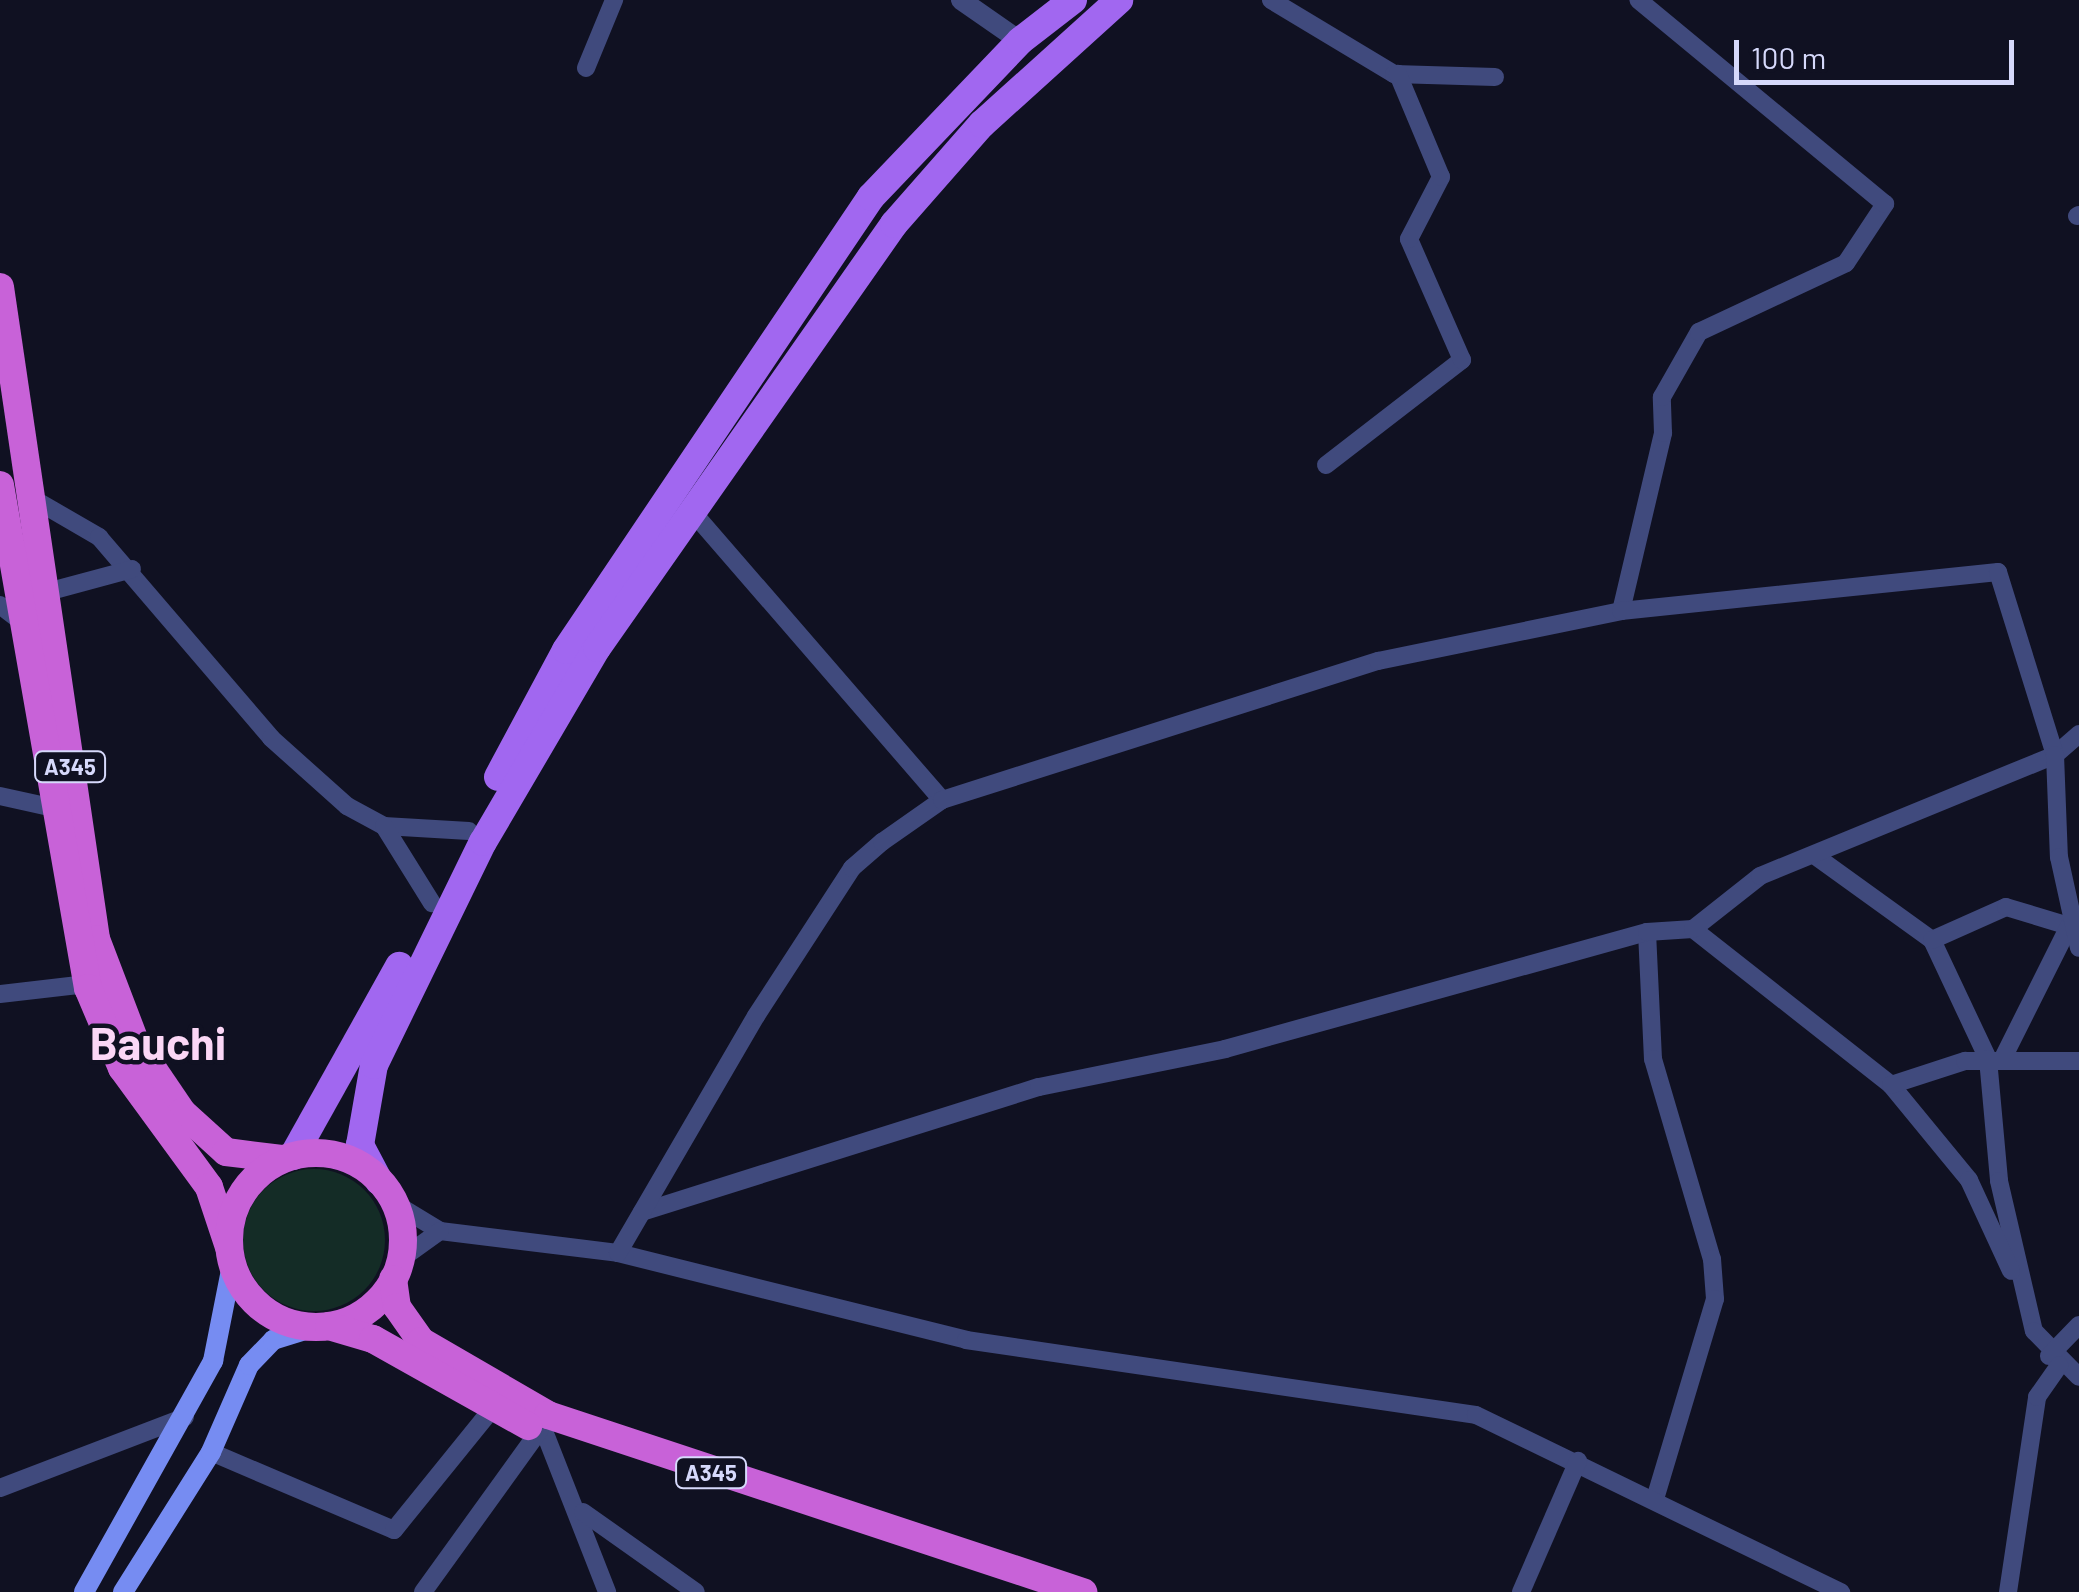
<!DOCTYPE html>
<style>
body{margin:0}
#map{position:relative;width:2079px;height:1592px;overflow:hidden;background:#101122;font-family:Barlow,sans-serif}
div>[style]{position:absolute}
.green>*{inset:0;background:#142c26}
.round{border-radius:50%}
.minor>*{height:18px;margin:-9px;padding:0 9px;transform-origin:9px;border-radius:9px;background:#404a7d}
.tertiary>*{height:20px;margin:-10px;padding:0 10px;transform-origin:10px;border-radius:10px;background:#404a7d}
.secondary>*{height:20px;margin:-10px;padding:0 10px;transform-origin:10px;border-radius:10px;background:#768cf2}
.primary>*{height:28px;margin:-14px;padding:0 14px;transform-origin:14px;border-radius:14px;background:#a167f0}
.trunk>*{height:28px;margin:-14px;padding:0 14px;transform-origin:14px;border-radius:14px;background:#c862d8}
.trunk>.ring{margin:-14px;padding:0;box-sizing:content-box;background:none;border:28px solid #c862d8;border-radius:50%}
span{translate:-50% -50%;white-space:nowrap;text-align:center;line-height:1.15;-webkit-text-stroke:9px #101122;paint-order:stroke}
.shield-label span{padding:2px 8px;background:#101122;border:2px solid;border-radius:8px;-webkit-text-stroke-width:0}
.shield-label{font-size:22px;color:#d6d9fb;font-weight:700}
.town-label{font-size:45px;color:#fbd7f6;font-weight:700}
.scale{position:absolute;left:1734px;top:40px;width:280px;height:45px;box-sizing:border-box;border:5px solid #d6d9fb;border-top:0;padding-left:12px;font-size:30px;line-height:35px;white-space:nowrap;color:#d6d9fb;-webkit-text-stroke:8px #101122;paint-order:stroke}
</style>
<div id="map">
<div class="green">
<i class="round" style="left:243px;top:1169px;width:142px;height:142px"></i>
</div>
<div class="minor">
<i style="left:1271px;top:0;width:144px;rotate:31deg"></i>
<i style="left:1394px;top:74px;width:101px;rotate:1.7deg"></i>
<i style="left:586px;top:68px;width:74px;rotate:-67.6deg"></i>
<i style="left:2077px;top:216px;width:2px;rotate:-27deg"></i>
<i style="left:1326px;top:465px;width:172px;rotate:-37.7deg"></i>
<i style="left:1462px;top:360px;width:132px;rotate:-113.7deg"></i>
<i style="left:1409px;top:239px;width:70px;rotate:-62.7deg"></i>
<i style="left:1441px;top:177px;width:112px;rotate:-112.7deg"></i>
<i style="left:37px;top:501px;width:72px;rotate:30.1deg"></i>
<i style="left:99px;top:537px;width:265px;rotate:49.4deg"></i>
<i style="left:271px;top:738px;width:102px;rotate:41.8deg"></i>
<i style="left:347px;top:806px;width:42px;rotate:28.4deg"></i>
<i style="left:384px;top:826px;width:85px;rotate:3.4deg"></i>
<i style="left:690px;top:509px;width:385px;rotate:49.1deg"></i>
<i style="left:47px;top:592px;width:88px;rotate:-15.1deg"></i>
<i style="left:0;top:605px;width:23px;rotate:38deg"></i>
<i style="left:1621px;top:611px;width:183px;rotate:-76.7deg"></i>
<i style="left:1663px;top:433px;width:36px;rotate:-92deg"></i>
<i style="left:1662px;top:397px;width:75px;rotate:-60.4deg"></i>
<i style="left:1699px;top:332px;width:162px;rotate:-25.1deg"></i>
<i style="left:1846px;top:263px;width:71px;rotate:-56.5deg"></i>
<i style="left:1885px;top:204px;width:320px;rotate:-140.4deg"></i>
<i style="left:0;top:796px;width:55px;rotate:12.5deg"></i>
<i style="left:384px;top:826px;width:91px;rotate:58.1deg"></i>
<i style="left:1814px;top:855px;width:145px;rotate:35.8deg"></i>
<i style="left:1932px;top:940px;width:132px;rotate:64.8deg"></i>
<i style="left:1988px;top:1059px;width:122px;rotate:84.8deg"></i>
<i style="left:1999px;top:1181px;width:154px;rotate:76.9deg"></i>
<i style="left:2034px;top:1331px;width:64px;rotate:45.6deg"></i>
<i style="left:1693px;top:929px;width:252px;rotate:38.2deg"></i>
<i style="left:1891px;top:1085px;width:123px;rotate:50.6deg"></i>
<i style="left:1969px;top:1180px;width:100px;rotate:65.2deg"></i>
<i style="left:1647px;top:932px;width:127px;rotate:87.3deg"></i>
<i style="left:1653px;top:1059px;width:209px;rotate:73.6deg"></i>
<i style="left:1712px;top:1259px;width:40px;rotate:85.7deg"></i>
<i style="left:1715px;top:1299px;width:209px;rotate:106.7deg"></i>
<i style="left:1932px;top:940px;width:81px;rotate:-24deg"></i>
<i style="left:2006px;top:907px;width:66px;rotate:16.8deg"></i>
<i style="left:0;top:994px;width:96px;rotate:-6.6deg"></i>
<i style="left:2002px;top:1060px;width:150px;rotate:-63.4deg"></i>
<i style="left:1891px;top:1085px;width:78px;rotate:-18deg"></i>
<i style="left:1965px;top:1061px;width:114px"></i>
<i style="left:394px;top:1203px;width:54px;rotate:31.3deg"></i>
<i style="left:440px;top:1231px;width:179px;rotate:7deg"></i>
<i style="left:618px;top:1253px;width:359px;rotate:14deg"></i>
<i style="left:966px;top:1340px;width:515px;rotate:8.37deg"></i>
<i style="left:1476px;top:1415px;width:406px;rotate:25.9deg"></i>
<i style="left:642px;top:1212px;width:416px;rotate:-17.5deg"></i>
<i style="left:1039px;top:1087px;width:190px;rotate:-11.5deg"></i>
<i style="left:1225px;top:1049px;width:438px;rotate:-15.5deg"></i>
<i style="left:1647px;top:932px;width:46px;rotate:-3.7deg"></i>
<i style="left:1693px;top:929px;width:85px;rotate:-38.3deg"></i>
<i style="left:1760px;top:876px;width:319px;rotate:-22.3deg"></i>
<i style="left:2055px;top:755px;width:32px;rotate:-41deg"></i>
<i style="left:618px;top:1253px;width:274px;rotate:-59.8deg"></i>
<i style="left:756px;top:1016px;width:176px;rotate:-57deg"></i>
<i style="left:852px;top:868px;width:40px;rotate:-41deg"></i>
<i style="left:882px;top:842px;width:73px;rotate:-35deg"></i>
<i style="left:942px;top:800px;width:458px;rotate:-17.7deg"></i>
<i style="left:1378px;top:661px;width:248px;rotate:-11.6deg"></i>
<i style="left:1621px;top:611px;width:379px;rotate:-5.9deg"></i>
<i style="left:1998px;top:572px;width:192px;rotate:72.7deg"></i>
<i style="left:2055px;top:755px;width:102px;rotate:87.8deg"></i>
<i style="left:2059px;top:857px;width:93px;rotate:77.6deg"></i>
<i style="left:401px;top:1259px;width:48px;rotate:-35.7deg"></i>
<i style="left:2049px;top:1356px;width:43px;rotate:-45.9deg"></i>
<i style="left:544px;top:1431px;width:173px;rotate:68.6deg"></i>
<i style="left:211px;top:1452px;width:199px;rotate:23.1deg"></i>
<i style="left:394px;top:1530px;width:156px;rotate:-51deg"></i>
<i style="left:0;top:1488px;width:198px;rotate:-21deg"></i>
<i style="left:583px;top:1512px;width:138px;rotate:35.3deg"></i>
<i style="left:423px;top:1592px;width:200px;rotate:-54.2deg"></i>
<i style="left:1521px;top:1592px;width:143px;rotate:-66.5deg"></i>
<i style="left:2008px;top:1592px;width:197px;rotate:-81.5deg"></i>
<i style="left:2037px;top:1397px;width:39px;rotate:-55deg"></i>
</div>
<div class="tertiary">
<i style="left:961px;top:0;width:72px;rotate:34.8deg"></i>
</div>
<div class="secondary">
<i style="left:84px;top:1592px;width:265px;rotate:-60.8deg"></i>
<i style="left:213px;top:1361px;width:98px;rotate:-78.8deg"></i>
<i style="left:123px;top:1592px;width:165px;rotate:-57.8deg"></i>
<i style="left:211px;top:1452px;width:95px;rotate:-66.4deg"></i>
<i style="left:249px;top:1365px;width:35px;rotate:-46deg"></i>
<i style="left:273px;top:1340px;width:44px;rotate:-17.2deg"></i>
</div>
<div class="primary">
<i style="left:498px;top:777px;width:144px;rotate:-61.8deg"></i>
<i style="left:566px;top:650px;width:546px;rotate:-56.05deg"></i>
<i style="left:871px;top:197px;width:216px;rotate:-46.3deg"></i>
<i style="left:1020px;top:41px;width:67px;rotate:-37.7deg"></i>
<i style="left:293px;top:1156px;width:218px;rotate:-60.8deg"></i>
<i style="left:379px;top:1181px;width:41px;rotate:-117.8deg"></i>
<i style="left:360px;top:1145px;width:81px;rotate:-80.1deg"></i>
<i style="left:374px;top:1065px;width:248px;rotate:-64deg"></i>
<i style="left:483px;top:842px;width:225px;rotate:-59.6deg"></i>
<i style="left:597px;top:648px;width:518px;rotate:-54.99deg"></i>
<i style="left:894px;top:224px;width:133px;rotate:-48.7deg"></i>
<i style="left:982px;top:124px;width:185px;rotate:-42.1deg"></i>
</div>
<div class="trunk">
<i style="left:0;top:287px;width:659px;rotate:81.62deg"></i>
<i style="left:96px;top:939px;width:112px;rotate:69.1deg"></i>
<i style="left:136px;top:1044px;width:82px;rotate:55.9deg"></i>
<i style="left:182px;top:1112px;width:59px;rotate:42.3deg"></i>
<i style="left:226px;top:1152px;width:56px;rotate:7.1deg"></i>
<i style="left:0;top:485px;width:511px;rotate:80.08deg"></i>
<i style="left:88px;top:988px;width:87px;rotate:67deg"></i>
<i style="left:122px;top:1068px;width:147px;rotate:53.8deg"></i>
<i style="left:209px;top:1187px;width:63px;rotate:71.6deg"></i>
<i class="ring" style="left:229px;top:1153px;width:146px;height:146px"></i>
<i style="left:393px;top:1279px;width:28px;rotate:82deg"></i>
<i style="left:397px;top:1307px;width:42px;rotate:54.8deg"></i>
<i style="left:421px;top:1341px;width:147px;rotate:30.2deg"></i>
<i style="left:548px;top:1415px;width:564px;rotate:18.31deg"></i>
<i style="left:329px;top:1326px;width:46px;rotate:16.5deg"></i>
<i style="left:373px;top:1339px;width:178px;rotate:29.3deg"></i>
</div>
<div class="shield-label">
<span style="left:70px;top:767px">A345</span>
<span style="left:711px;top:1473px">A345</span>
</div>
<div class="town-label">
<span style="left:158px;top:1043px">Bauchi</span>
</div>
<div class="scale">100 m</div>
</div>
